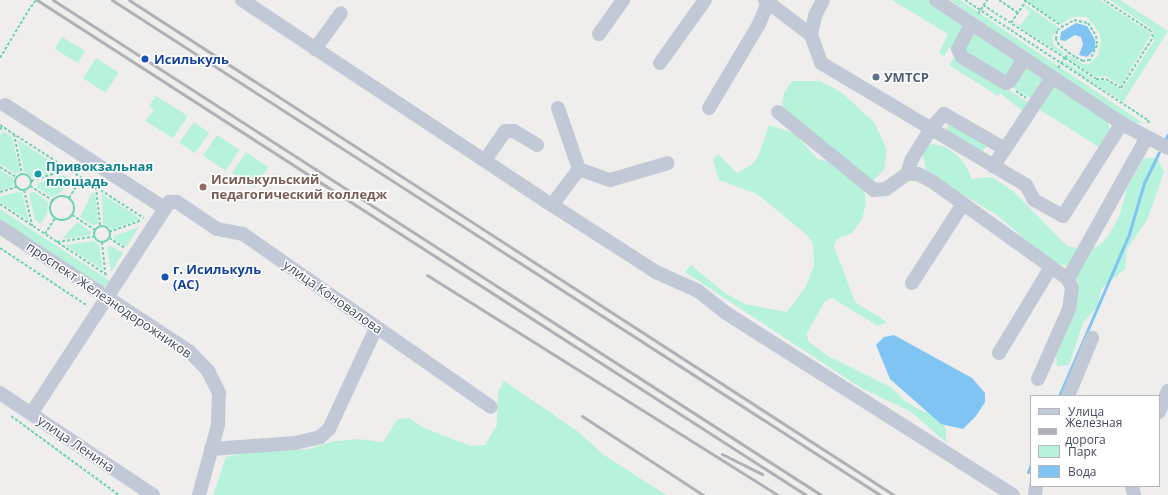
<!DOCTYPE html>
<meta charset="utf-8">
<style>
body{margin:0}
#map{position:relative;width:1168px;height:495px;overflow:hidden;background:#f0eeed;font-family:"Open Sans",sans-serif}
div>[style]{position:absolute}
.green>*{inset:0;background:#b7f2da;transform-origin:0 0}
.water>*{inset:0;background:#80c4f3}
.stream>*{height:3px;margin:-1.5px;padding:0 1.5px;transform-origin:1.5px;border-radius:1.5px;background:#80c4f3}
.path>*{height:2px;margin-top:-1px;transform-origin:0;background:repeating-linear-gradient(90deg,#6cd3b5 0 3px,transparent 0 5px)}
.path>.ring{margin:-1px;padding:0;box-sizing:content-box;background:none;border:2px solid #6cd3b5;border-radius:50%}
.minor>*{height:14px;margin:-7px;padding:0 7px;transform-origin:7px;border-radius:7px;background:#c2c9d6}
.rail>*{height:3px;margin:-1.5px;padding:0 1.5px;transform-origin:1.5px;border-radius:1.5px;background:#afb0b8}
.path-bridge>*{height:2px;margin-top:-1px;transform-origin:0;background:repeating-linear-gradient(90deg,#6cd3b5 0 3px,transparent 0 5px)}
.dots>*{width:11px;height:11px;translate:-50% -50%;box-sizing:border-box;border:2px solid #fff;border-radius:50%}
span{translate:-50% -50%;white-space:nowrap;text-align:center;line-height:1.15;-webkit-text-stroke:3px #fff;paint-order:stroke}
.transit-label{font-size:13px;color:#164399;font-weight:700}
.left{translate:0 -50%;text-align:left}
.service-label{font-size:13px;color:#4e5e75;font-weight:700}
.culture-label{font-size:13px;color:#0d838f;font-weight:700}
.education-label{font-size:13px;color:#785e54;font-weight:700}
.street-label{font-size:13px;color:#444c5c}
.legend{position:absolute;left:1030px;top:395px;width:130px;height:92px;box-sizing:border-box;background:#fff;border:1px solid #b4b7be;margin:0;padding:5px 7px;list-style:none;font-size:12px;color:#444c5c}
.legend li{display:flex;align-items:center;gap:8px;height:20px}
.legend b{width:20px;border:1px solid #b4b7be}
</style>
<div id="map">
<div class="green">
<i style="clip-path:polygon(892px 0,928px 0,966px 25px,952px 50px,949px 48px,944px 56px,939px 53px,948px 34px)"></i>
<i style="clip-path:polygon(942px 0,960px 0,1143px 123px,1129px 124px,950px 0,946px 3px)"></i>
<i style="clip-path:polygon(1025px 0,1100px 0,1149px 32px,1150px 36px,1121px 86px,1106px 76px,1095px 77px,1068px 59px,1070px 56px,1083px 64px,1089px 64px,1098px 56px,1101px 41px,1099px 32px,1087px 17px,1072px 17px,1061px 24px)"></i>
<i style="clip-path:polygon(1110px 0,1120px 0,1168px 31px,1123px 102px,1064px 64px,1066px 62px,1094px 80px,1105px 80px,1122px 90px,1154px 41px,1153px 30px)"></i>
<i style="clip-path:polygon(1026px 5px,1058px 27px,1052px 38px,1054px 46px,1064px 53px,1062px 55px,1014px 23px,1021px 25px,1030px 12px,1024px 7px)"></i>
<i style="clip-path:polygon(972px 32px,1016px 58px,1008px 78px,961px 54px)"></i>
<i style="left:62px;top:37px;width:27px;height:14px;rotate:31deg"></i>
<i style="clip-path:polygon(954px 57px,1031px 104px,1025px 113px,1000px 93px,998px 96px,949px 65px)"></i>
<i style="left:96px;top:58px;width:27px;height:24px;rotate:33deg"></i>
<i style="clip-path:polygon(1024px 66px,1044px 77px,1033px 100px,1011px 86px)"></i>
<i style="clip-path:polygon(792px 81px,820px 81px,841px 92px,874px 122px,887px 150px,884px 170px,873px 181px,790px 115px,782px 105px,784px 93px)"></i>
<i style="clip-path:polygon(1055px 84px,1108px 120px,1109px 130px,1099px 147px,1037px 108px)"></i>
<i style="clip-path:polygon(156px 96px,188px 116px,173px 138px,145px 121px,154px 110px,149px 106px)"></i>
<i style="left:194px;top:122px;width:19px;height:25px;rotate:36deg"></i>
<i style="clip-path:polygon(948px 124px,985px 144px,986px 147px,982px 152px,946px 130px)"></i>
<i style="clip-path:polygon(769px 125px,794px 133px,818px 159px,834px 163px,864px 190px,866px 203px,862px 219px,852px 233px,837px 239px,834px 246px,855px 302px,887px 322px,878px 326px,832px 298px,825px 301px,807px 333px,808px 341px,828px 356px,891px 387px,904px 400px,920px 410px,944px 419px,947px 443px,910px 411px,861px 388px,685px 272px,691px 265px,725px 293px,745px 304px,787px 312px,806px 286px,814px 265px,813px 244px,807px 235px,757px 194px,719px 180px,713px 160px,718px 154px,737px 173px,751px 165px,758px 157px)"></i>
<i style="clip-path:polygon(3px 131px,12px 137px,20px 172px,15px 174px,0 164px,0 137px)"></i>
<i style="left:217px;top:135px;width:27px;height:25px;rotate:34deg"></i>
<i style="clip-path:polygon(18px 140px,63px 169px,33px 178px,24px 171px)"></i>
<i style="clip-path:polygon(932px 144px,945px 147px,956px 154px,965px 164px,972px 179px,992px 177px,1013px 191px,1067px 246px,1088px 250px,1100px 245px,1110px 233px,1120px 214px,1127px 188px,1144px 158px,1157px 158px,1164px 172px,1147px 220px,1127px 249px,1125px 269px,1102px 288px,1097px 307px,1083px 323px,1069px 365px,1057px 366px,1056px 355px,1071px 322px,1079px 287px,1074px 268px,1052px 262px,997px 215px,927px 173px,921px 148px)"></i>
<i style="left:246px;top:152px;width:27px;height:25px;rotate:34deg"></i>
<i style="clip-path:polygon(0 170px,13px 178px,13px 186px,0 190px)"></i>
<i style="clip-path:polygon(64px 175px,70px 178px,61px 192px,52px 197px,37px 187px,38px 183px)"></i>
<i style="clip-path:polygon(17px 192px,22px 193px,29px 221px,0 202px,0 197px)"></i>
<i style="clip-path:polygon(34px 192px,48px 202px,47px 214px,41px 224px,35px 220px,29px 193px)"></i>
<i style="clip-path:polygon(92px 193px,95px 193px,98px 223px,94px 226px,80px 217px)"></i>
<i style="clip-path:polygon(102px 194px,141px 219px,112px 229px,103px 224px)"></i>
<i style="clip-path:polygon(0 209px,110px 281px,105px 286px,99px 287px,0 222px)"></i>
<i style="clip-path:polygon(77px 222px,91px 232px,91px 235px,62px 239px)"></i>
<i style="clip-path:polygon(139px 227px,126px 247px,114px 240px,114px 236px)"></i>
<i style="clip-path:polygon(93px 241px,99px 245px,103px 270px,65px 245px)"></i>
<i style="clip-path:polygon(111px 246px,123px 253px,111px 272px,107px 247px)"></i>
<i style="clip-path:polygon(504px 381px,576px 430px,604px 455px,666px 495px,213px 495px,226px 457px,245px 453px,309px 449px,335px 441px,358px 439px,383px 442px,398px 419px,409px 418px,424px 428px,471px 446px,485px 445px,497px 425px,498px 392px)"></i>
</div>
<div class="water">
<i style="clip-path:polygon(1076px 23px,1087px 26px,1095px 40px,1095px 49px,1087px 57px,1079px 55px,1083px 44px,1081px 37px,1075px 35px,1065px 41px,1060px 40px,1061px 32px)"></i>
<i style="clip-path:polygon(894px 335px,972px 378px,985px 393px,985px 402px,976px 416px,963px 429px,941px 424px,890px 379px,876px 345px,884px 337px)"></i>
</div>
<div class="stream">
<i style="left:1166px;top:138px;width:4px;rotate:-63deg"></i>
<i style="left:1059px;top:396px;width:176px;rotate:-66.6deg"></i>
<i style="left:1129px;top:234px;width:53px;rotate:-73.6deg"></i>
<i style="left:1144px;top:183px;width:34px;rotate:-64deg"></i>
<i style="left:1028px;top:472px;width:9px;rotate:-69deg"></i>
</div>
<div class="path">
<i style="left:965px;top:0;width:219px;rotate:33.3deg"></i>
<i style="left:1148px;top:120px;width:4px;rotate:76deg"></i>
<i style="left:999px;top:0;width:23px;rotate:34deg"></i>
<i style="left:1024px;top:0;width:46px;rotate:34.4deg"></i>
<i style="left:983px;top:5px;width:98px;rotate:32.9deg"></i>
<i style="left:1065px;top:58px;width:6px;rotate:-51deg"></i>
<i style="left:978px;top:14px;width:17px;rotate:-57deg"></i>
<i style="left:1074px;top:20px;width:14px;rotate:12deg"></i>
<i style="left:1088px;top:23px;width:15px;rotate:58deg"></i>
<i style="left:1096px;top:36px;width:9px;rotate:84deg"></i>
<i style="left:1097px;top:45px;width:17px;rotate:115deg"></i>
<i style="left:1090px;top:60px;width:7px;rotate:172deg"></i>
<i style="left:1083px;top:61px;width:9px;rotate:-153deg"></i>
<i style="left:1075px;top:57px;width:20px;rotate:-143deg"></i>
<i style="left:1059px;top:45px;width:7px;rotate:-117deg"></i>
<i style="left:1056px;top:39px;width:9px;rotate:-84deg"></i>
<i style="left:1057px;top:30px;width:20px;rotate:-30deg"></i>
<i style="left:1011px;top:23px;width:27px;rotate:-56deg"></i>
<i style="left:0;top:58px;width:55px;rotate:-59.2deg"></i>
<i style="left:1058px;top:68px;width:12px;rotate:-55deg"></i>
<i style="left:1065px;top:58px;width:37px;rotate:34deg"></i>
<i style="left:1096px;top:79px;width:10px"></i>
<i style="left:1106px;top:79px;width:17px;rotate:31deg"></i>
<i style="left:1121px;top:88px;width:60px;rotate:-57.9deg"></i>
<i style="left:1153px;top:37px;width:6px;rotate:-108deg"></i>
<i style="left:1151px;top:31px;width:56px;rotate:-146.6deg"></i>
<i style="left:1016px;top:91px;width:12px;rotate:35deg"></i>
<i style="left:0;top:125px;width:171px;rotate:32.9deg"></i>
<i style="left:0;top:130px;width:4px;rotate:-63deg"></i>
<i style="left:14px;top:134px;width:41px;rotate:78.7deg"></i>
<i style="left:0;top:167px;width:19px;rotate:32deg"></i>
<i class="ring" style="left:15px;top:174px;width:14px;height:14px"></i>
<i style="left:31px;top:181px;width:39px;rotate:-18deg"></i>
<i style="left:30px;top:186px;width:26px;rotate:32deg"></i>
<i style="left:96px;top:187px;width:39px;rotate:84deg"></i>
<i style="left:24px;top:190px;width:37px;rotate:77deg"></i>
<i style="left:0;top:192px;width:17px;rotate:-17deg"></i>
<i class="ring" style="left:50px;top:196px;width:22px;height:22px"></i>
<i style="left:69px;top:198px;width:25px;rotate:-58deg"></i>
<i style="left:0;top:204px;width:128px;rotate:33.6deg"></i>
<i style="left:72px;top:215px;width:27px;rotate:33deg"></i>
<i class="ring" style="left:94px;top:226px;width:14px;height:14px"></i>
<i style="left:109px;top:232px;width:35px;rotate:-20deg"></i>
<i style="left:45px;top:234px;width:19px;rotate:-58deg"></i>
<i style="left:109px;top:238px;width:19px;rotate:32deg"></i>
<i style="left:57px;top:242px;width:37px;rotate:-8deg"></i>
<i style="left:102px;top:242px;width:31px;rotate:84deg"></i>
<i style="left:0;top:248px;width:105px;rotate:33.4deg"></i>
<i style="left:11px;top:416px;width:134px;rotate:36.2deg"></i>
</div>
<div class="minor">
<i style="left:242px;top:0;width:372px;rotate:33.5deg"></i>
<i style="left:552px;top:205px;width:124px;rotate:32.8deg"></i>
<i style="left:656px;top:272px;width:46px;rotate:24.3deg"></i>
<i style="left:698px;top:291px;width:36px;rotate:38deg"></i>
<i style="left:726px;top:313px;width:340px;rotate:32.4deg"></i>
<i style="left:765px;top:0;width:58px;rotate:37.3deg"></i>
<i style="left:823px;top:0;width:18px;rotate:117deg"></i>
<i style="left:815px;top:16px;width:19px;rotate:102deg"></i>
<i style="left:811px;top:35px;width:30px;rotate:70deg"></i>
<i style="left:821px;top:63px;width:239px;rotate:30.8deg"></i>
<i style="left:1026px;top:185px;width:17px;rotate:62deg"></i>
<i style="left:1034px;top:200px;width:33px;rotate:29deg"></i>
<i style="left:1063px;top:216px;width:110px;rotate:-57.6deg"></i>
<i style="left:936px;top:0;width:228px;rotate:33.6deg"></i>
<i style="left:1126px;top:126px;width:47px;rotate:27.6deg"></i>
<i style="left:971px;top:24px;width:28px;rotate:117deg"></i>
<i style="left:958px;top:49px;width:9px;rotate:63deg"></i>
<i style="left:962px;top:57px;width:51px;rotate:30.6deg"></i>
<i style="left:1006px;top:83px;width:4px;rotate:-27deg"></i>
<i style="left:1010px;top:81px;width:26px;rotate:-58deg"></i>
<i style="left:599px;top:34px;width:42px;rotate:-54.8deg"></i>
<i style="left:315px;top:49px;width:44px;rotate:-54.2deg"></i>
<i style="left:660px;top:63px;width:77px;rotate:-54.5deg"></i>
<i style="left:5px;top:105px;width:189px;rotate:32.9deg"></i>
<i style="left:558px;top:108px;width:65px;rotate:71deg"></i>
<i style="left:579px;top:169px;width:33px;rotate:20deg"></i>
<i style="left:610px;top:180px;width:60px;rotate:-16.3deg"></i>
<i style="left:709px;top:108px;width:98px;rotate:-59.2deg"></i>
<i style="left:759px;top:24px;width:23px;rotate:-67deg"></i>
<i style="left:778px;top:112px;width:124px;rotate:39.1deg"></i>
<i style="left:874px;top:190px;width:12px;rotate:-5deg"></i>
<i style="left:886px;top:189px;width:26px;rotate:-36deg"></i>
<i style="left:907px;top:174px;width:11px"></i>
<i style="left:918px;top:174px;width:17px;rotate:28deg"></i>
<i style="left:933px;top:182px;width:166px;rotate:35.7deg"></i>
<i style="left:1005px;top:149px;width:85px;rotate:-56.5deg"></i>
<i style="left:485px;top:160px;width:35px;rotate:-55deg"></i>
<i style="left:505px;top:131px;width:9px"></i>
<i style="left:514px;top:131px;width:27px;rotate:31deg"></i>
<i style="left:907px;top:174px;width:16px;rotate:-72deg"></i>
<i style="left:912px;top:159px;width:36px;rotate:-58deg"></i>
<i style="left:931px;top:128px;width:19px;rotate:-47deg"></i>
<i style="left:944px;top:114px;width:70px;rotate:29.8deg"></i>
<i style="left:1005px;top:149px;width:21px;rotate:125deg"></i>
<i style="left:552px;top:205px;width:45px;rotate:-53.1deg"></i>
<i style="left:0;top:227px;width:226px;rotate:33.3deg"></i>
<i style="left:189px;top:351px;width:28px;rotate:46deg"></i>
<i style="left:208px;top:371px;width:25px;rotate:63deg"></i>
<i style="left:219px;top:393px;width:32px;rotate:92deg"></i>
<i style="left:218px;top:425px;width:73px;rotate:105.2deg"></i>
<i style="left:912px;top:283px;width:94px;rotate:-57.2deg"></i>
<i style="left:999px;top:353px;width:100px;rotate:-58.8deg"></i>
<i style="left:1038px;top:379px;width:77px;rotate:-66.1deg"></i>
<i style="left:1069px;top:309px;width:21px;rotate:-82deg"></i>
<i style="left:1072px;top:288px;width:10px;rotate:-114deg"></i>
<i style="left:1068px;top:279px;width:162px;rotate:-60.9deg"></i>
<i style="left:0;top:393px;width:184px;rotate:33.7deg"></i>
<i style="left:1068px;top:396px;width:63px;rotate:-67.5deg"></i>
<i style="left:1159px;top:412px;width:23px;rotate:-67deg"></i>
<i style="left:31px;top:414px;width:253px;rotate:-56.9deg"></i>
<i style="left:169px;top:202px;width:8px"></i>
<i style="left:177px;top:202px;width:48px;rotate:34deg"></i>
<i style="left:217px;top:229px;width:26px;rotate:11deg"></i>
<i style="left:243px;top:234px;width:302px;rotate:34.9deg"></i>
<i style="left:211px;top:449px;width:84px;rotate:-4.1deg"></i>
<i style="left:295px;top:443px;width:26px;rotate:-13deg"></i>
<i style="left:320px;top:437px;width:12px;rotate:-42deg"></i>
<i style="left:329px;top:429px;width:111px;rotate:-65deg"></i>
<i style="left:1132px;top:486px;width:9px;rotate:77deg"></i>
<i style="left:1035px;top:495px;width:9px;rotate:-84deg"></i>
</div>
<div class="rail">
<i style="left:37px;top:0;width:915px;rotate:32.77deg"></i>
<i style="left:53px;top:0;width:914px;rotate:32.8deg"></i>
<i style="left:112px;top:0;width:914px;rotate:32.8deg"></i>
<i style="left:129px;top:0;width:911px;rotate:32.91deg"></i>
<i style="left:427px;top:275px;width:414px;rotate:32.1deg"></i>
<i style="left:582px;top:416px;width:145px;rotate:33.1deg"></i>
<i style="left:722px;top:454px;width:45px;rotate:26.6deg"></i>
</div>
<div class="path-bridge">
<i style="left:28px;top:11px;width:14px;rotate:-54deg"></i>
</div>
<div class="dots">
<i style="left:145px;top:59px;background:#1a4fb4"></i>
<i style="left:876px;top:77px;background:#5c6f8a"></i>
<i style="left:38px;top:174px;background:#0f9aa8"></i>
<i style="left:203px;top:187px;background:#8d6e63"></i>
<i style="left:165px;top:277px;background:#1a4fb4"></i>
</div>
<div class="transit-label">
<span class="left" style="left:154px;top:59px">Исилькуль</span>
<span class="left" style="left:173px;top:277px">г. Исилькуль<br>(АС)</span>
</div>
<div class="service-label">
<span class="left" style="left:884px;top:77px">УМТСР</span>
</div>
<div class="culture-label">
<span class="left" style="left:46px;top:174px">Привокзальная<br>площадь</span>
</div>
<div class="education-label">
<span class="left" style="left:211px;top:187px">Исилькульский<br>педагогический колледж</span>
</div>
<div class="street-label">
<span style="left:333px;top:297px;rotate:35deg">улица Коновалова</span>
<span style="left:109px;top:300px;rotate:34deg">проспект Железнодорожников</span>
<span style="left:76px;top:444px;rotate:34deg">улица Ленина</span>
</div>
<ul class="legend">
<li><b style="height:5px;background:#c2c9d6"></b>Улица</li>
<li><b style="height:5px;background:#afb0b8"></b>Железная дорога</li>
<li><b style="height:11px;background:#b7f2da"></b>Парк</li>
<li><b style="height:11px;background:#80c4f3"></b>Вода</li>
</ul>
</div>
